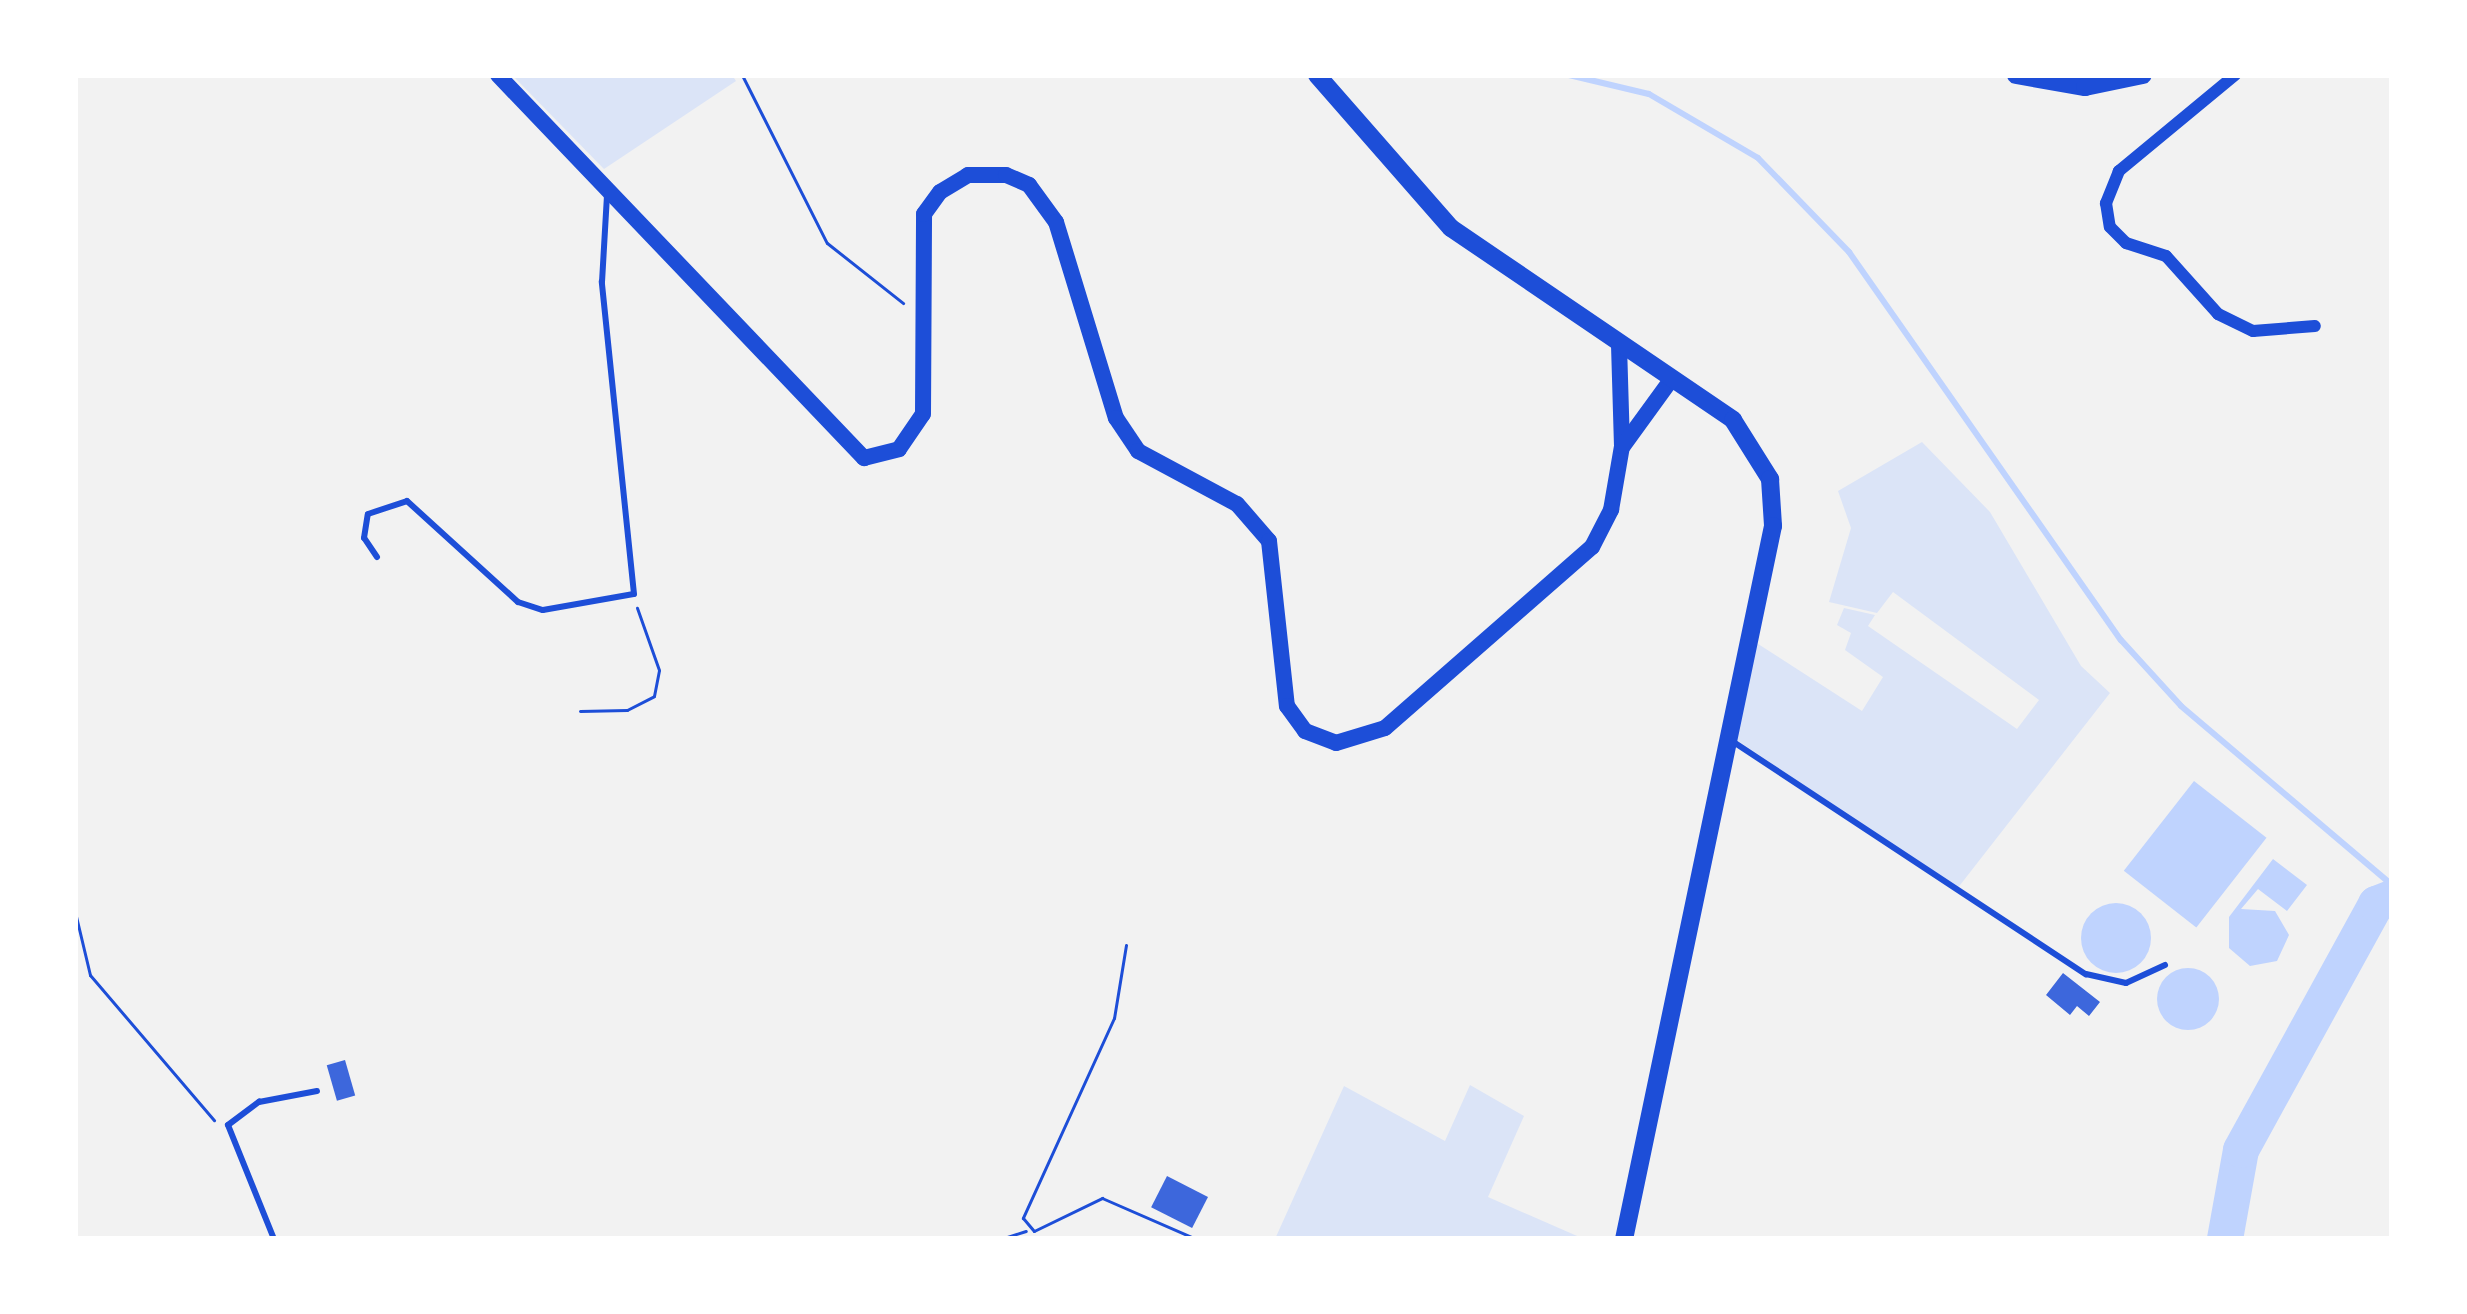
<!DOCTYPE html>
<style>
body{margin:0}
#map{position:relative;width:2467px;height:1314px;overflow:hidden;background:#f2f2f2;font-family:"Fira Sans",sans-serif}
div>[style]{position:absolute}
.green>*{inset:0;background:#dbe4f7}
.water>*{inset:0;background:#bfd3fe;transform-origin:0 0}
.round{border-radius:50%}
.stream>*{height:6px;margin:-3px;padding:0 3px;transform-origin:3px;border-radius:3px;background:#bfd3fe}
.river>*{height:36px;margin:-18px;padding:0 18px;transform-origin:18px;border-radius:18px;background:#bfd3fe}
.building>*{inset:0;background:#3d67dc;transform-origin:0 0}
.path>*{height:3px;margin:-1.5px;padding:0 1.5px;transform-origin:1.5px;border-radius:1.5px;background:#1d4ed8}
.service>*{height:6px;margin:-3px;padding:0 3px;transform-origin:3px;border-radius:3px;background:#1d4ed8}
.minor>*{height:12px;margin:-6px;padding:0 6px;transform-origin:6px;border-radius:6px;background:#1d4ed8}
.secondary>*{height:16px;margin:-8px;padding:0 8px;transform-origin:8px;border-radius:8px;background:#1d4ed8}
.primary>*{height:18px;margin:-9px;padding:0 9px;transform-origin:9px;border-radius:9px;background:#1d4ed8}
span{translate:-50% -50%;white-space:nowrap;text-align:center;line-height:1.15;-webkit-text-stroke:12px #fff;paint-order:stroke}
.frame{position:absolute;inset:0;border:78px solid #fff;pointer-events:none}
</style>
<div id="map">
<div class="green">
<i style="clip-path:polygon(512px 75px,732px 75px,736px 81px,604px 169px)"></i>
<i style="clip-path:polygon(1922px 442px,1990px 512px,2081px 666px,2110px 693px,1957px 889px,1734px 738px,1755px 642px,1862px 711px,1883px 677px,1845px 650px,1851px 633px,1837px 625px,1844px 608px,1875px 615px,1868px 626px,2017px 729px,2039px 700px,1893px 592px,1877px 613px,1829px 602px,1851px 528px,1838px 491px)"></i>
<i style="clip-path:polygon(1470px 1085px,1524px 1116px,1488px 1197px,1584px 1239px,1275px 1239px,1344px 1086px,1445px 1141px)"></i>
</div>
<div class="water">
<i style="left:2194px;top:781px;width:92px;height:114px;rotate:38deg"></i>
<i style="clip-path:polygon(2273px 859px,2307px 885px,2287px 911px,2258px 889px,2241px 909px,2275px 911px,2289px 935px,2277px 961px,2250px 966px,2229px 948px,2229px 917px)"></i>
<i class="round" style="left:2081px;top:903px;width:70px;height:70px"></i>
<i class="round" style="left:2157px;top:968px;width:62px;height:62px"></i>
</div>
<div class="stream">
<i style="left:1569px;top:75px;width:82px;rotate:13.4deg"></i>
<i style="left:1649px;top:94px;width:126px;rotate:30.4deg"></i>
<i style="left:1758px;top:158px;width:131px;rotate:45.9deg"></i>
<i style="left:1849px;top:252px;width:474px;rotate:55deg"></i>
<i style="left:2121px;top:640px;width:89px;rotate:47.7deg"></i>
<i style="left:2181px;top:706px;width:277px;rotate:40.3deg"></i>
</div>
<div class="river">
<i style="left:2225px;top:1239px;width:90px;rotate:-79.8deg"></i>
<i style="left:2241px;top:1150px;width:281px;rotate:-61.2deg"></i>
<i style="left:2376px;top:904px;width:17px;rotate:-21deg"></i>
</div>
<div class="building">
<i style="clip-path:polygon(2063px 973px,2100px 1002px,2089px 1016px,2077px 1006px,2070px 1015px,2046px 995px)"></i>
<i style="left:345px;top:1060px;width:37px;height:19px;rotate:74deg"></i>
<i style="left:1167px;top:1176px;width:46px;height:35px;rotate:27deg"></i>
</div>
<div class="path">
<i style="left:742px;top:75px;width:188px;rotate:63.2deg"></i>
<i style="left:827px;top:243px;width:97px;rotate:38.3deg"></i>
<i style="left:580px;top:711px;width:47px;rotate:-1.2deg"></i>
<i style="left:627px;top:710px;width:30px;rotate:-27deg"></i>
<i style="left:654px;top:696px;width:26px;rotate:-79deg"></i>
<i style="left:659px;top:670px;width:66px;rotate:-109.5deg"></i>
<i style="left:75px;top:912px;width:65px;rotate:76.6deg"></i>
<i style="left:90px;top:975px;width:191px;rotate:49.5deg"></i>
<i style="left:1126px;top:945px;width:74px;rotate:99.3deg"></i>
<i style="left:1114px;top:1018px;width:220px;rotate:114.5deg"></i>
<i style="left:1023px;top:1218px;width:17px;rotate:50deg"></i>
<i style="left:1034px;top:1231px;width:76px;rotate:-25.9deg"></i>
<i style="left:1102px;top:1198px;width:103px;rotate:23.6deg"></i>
<i style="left:1001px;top:1239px;width:26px;rotate:-18deg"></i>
</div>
<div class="service">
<i style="left:377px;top:557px;width:23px;rotate:-124deg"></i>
<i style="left:364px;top:538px;width:24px;rotate:-81deg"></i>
<i style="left:368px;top:514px;width:41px;rotate:-18.4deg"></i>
<i style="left:407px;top:501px;width:150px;rotate:42.3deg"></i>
<i style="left:518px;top:602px;width:26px;rotate:18deg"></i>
<i style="left:543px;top:610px;width:92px;rotate:-10deg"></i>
<i style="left:634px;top:594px;width:314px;rotate:-95.9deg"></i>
<i style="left:602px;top:282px;width:86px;rotate:-86.7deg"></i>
<i style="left:1732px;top:741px;width:424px;rotate:33.4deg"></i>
<i style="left:2086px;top:974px;width:41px;rotate:12.7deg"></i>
<i style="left:2126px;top:983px;width:43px;rotate:-24.8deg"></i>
<i style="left:274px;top:1239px;width:123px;rotate:-112deg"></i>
<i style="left:228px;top:1125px;width:39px;rotate:-37deg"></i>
<i style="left:259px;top:1102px;width:59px;rotate:-10.7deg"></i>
</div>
<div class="minor">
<i style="left:2235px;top:75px;width:151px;rotate:140.4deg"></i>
<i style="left:2119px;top:171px;width:35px;rotate:112deg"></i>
<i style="left:2106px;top:203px;width:24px;rotate:81deg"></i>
<i style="left:2110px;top:227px;width:23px;rotate:45deg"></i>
<i style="left:2126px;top:243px;width:42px;rotate:18deg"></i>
<i style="left:2166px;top:256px;width:78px;rotate:48.1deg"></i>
<i style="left:2218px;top:314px;width:39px;rotate:26deg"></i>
<i style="left:2253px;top:331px;width:62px;rotate:-4.6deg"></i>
</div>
<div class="secondary">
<i style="left:498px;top:75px;width:530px;rotate:46.3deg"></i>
<i style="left:864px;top:458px;width:36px;rotate:-14deg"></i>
<i style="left:899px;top:449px;width:42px;rotate:-55.6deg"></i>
<i style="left:923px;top:414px;width:200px;rotate:-89.7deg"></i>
<i style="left:924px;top:214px;width:27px;rotate:-54deg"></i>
<i style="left:940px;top:192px;width:33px;rotate:-31deg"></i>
<i style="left:968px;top:175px;width:38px"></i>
<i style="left:1006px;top:175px;width:25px;rotate:23deg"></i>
<i style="left:1029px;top:185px;width:46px;rotate:53.9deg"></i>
<i style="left:1056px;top:222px;width:205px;rotate:73deg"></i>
<i style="left:1116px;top:418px;width:40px;rotate:56deg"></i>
<i style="left:1138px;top:451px;width:112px;rotate:28.2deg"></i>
<i style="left:1237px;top:504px;width:49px;rotate:49.1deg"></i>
<i style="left:1269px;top:541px;width:166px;rotate:83.8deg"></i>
<i style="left:1287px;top:706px;width:31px;rotate:54deg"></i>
<i style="left:1305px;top:731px;width:33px;rotate:21deg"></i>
<i style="left:1336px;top:743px;width:51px;rotate:-17deg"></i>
<i style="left:1385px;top:728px;width:275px;rotate:-41.2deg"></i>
<i style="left:1592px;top:547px;width:42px;rotate:-62.8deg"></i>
<i style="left:1611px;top:510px;width:65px;rotate:-80.2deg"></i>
<i style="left:1622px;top:446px;width:100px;rotate:-91.7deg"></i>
<i style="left:1623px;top:446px;width:82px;rotate:-54deg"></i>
</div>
<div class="primary">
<i style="left:1317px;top:75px;width:203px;rotate:48.8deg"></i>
<i style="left:1451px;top:228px;width:341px;rotate:34.2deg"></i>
<i style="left:1733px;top:420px;width:70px;rotate:57.9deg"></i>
<i style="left:1770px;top:479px;width:47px;rotate:86.3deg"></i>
<i style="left:1773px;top:526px;width:728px;rotate:101.8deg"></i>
<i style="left:2016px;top:75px;width:70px;rotate:9.9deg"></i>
<i style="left:2085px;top:87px;width:59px;rotate:-11.7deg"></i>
</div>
<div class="frame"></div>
</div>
